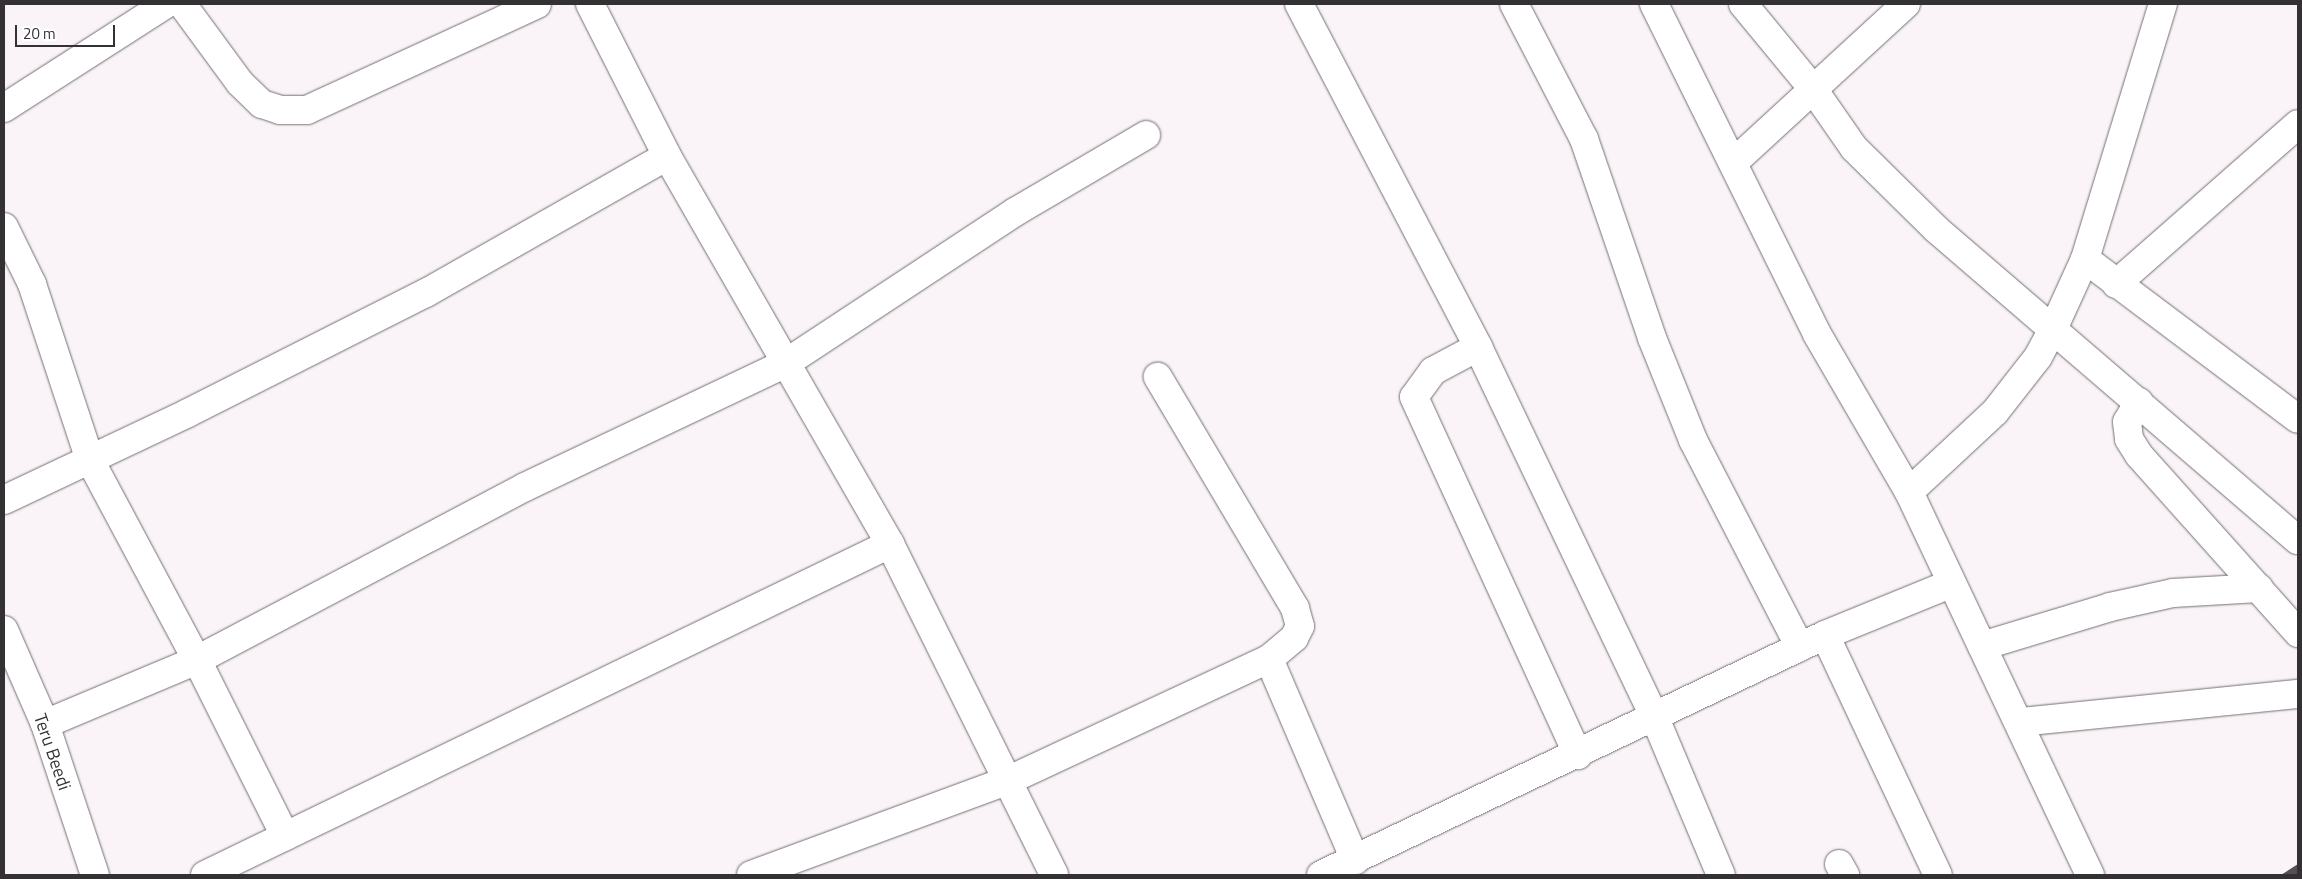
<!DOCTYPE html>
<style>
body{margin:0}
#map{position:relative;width:2302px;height:879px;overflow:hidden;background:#faf4f9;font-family:"Titillium Web",sans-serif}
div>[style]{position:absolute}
.building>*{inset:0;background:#555054}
.roads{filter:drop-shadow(0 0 1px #736e73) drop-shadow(0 0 1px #736e73)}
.street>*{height:28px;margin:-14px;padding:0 14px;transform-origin:14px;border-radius:14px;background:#fff}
.secondary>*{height:28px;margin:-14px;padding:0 14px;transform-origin:14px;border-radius:14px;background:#fff}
span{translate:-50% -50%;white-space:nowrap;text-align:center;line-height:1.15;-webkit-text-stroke:5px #fff;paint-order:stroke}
.street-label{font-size:18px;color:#333133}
.frame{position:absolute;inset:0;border:5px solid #333133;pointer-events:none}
.scale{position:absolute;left:15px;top:25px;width:100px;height:22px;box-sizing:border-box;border:2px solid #333133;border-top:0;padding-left:6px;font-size:15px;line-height:18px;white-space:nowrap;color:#333133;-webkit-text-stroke:4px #fff;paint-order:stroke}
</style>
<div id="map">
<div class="building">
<i style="clip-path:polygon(2298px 864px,2298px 875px,2281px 875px)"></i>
</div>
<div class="roads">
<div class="street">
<i style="left:182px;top:4px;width:98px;rotate:53.7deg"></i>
<i style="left:240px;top:83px;width:30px;rotate:44deg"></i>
<i style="left:262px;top:104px;width:19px;rotate:18deg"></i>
<i style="left:280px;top:110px;width:27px"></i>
<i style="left:307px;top:110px;width:253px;rotate:-24.7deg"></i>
<i style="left:590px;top:4px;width:170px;rotate:63.1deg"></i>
<i style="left:667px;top:156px;width:448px;rotate:60.1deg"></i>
<i style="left:890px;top:544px;width:369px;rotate:63.6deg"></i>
<i style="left:1299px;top:4px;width:387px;rotate:62.4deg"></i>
<i style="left:1478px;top:347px;width:411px;rotate:64.5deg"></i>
<i style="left:1655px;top:718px;width:170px;rotate:67.2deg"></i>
<i style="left:1514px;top:4px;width:152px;rotate:62.6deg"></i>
<i style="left:1584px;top:139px;width:210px;rotate:71.1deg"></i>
<i style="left:1652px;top:338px;width:110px;rotate:68.1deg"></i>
<i style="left:1693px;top:440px;width:233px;rotate:62.7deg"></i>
<i style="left:1743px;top:4px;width:110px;rotate:50.5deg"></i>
<i style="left:1813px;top:89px;width:72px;rotate:55.2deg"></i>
<i style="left:1854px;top:148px;width:115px;rotate:44.6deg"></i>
<i style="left:1936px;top:229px;width:477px;rotate:40.7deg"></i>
<i style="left:4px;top:108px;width:193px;rotate:-32.7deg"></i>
<i style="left:1733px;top:163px;width:235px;rotate:-42.6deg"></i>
<i style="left:4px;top:227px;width:64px;rotate:63.8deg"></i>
<i style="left:32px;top:284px;width:185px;rotate:71.8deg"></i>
<i style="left:90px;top:460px;width:227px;rotate:61.9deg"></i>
<i style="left:197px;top:660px;width:197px;rotate:63.4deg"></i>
<i style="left:2085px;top:259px;width:266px;rotate:36.9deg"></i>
<i style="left:2116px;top:284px;width:242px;rotate:-41.3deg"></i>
<i style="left:1478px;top:347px;width:51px;rotate:151.9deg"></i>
<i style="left:1433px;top:371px;width:32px;rotate:126deg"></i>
<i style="left:1414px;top:397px;width:394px;rotate:65.4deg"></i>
<i style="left:2139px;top:402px;width:23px;rotate:121deg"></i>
<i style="left:2127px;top:422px;width:17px;rotate:83deg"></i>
<i style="left:2129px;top:439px;width:19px;rotate:58deg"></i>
<i style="left:2139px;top:455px;width:239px;rotate:48.2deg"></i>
<i style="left:1909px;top:492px;width:117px;rotate:-42.9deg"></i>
<i style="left:1995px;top:412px;width:70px;rotate:-52deg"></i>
<i style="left:2038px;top:357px;width:34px;rotate:-62deg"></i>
<i style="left:2054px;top:327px;width:75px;rotate:-65.5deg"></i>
<i style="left:2085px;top:259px;width:267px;rotate:-73deg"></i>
<i style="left:4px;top:500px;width:204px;rotate:-25.3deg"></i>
<i style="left:188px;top:413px;width:267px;rotate:-26.8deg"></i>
<i style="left:426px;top:293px;width:277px;rotate:-29.6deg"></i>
<i style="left:1825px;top:635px;width:265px;rotate:64.8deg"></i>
<i style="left:1982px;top:646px;width:134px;rotate:-16.9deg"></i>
<i style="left:2110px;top:607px;width:65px;rotate:-12.5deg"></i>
<i style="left:2173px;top:593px;width:86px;rotate:-3.3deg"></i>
<i style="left:1269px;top:659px;width:219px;rotate:66.8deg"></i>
<i style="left:2021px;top:722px;width:278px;rotate:-5.8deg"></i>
<i style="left:45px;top:724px;width:165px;rotate:-22.8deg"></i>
<i style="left:197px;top:660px;width:371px;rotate:-27.8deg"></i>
<i style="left:525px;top:487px;width:289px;rotate:-25.4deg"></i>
<i style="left:786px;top:363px;width:274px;rotate:-33.4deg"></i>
<i style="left:1015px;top:212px;width:152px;rotate:-30.4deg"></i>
<i style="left:1839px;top:864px;width:13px;rotate:61deg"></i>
<i style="left:205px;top:875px;width:761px;rotate:-25.79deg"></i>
<i style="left:751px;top:875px;width:273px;rotate:-20.2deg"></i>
<i style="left:1007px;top:781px;width:289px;rotate:-25deg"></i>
<i style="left:1269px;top:659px;width:33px;rotate:-40deg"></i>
<i style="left:1294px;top:638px;width:13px;rotate:-63deg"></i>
<i style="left:1300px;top:626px;width:19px;rotate:-106deg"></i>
<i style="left:1295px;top:608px;width:269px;rotate:-120.7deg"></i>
<i style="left:1321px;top:875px;width:558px;rotate:-25.46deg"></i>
<i style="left:1825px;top:635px;width:135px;rotate:-22.2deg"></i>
</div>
<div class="secondary">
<i style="left:1654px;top:4px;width:368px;rotate:63.7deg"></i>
<i style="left:1817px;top:334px;width:183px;rotate:59.8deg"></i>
<i style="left:1909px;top:492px;width:424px;rotate:64.7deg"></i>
<i style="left:4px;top:630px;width:103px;rotate:66.4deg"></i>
<i style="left:45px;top:724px;width:159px;rotate:71.7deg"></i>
</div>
</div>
<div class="street-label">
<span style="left:52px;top:752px;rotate:71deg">Teru Beedi</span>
</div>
<div class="frame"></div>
<div class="scale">20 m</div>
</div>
